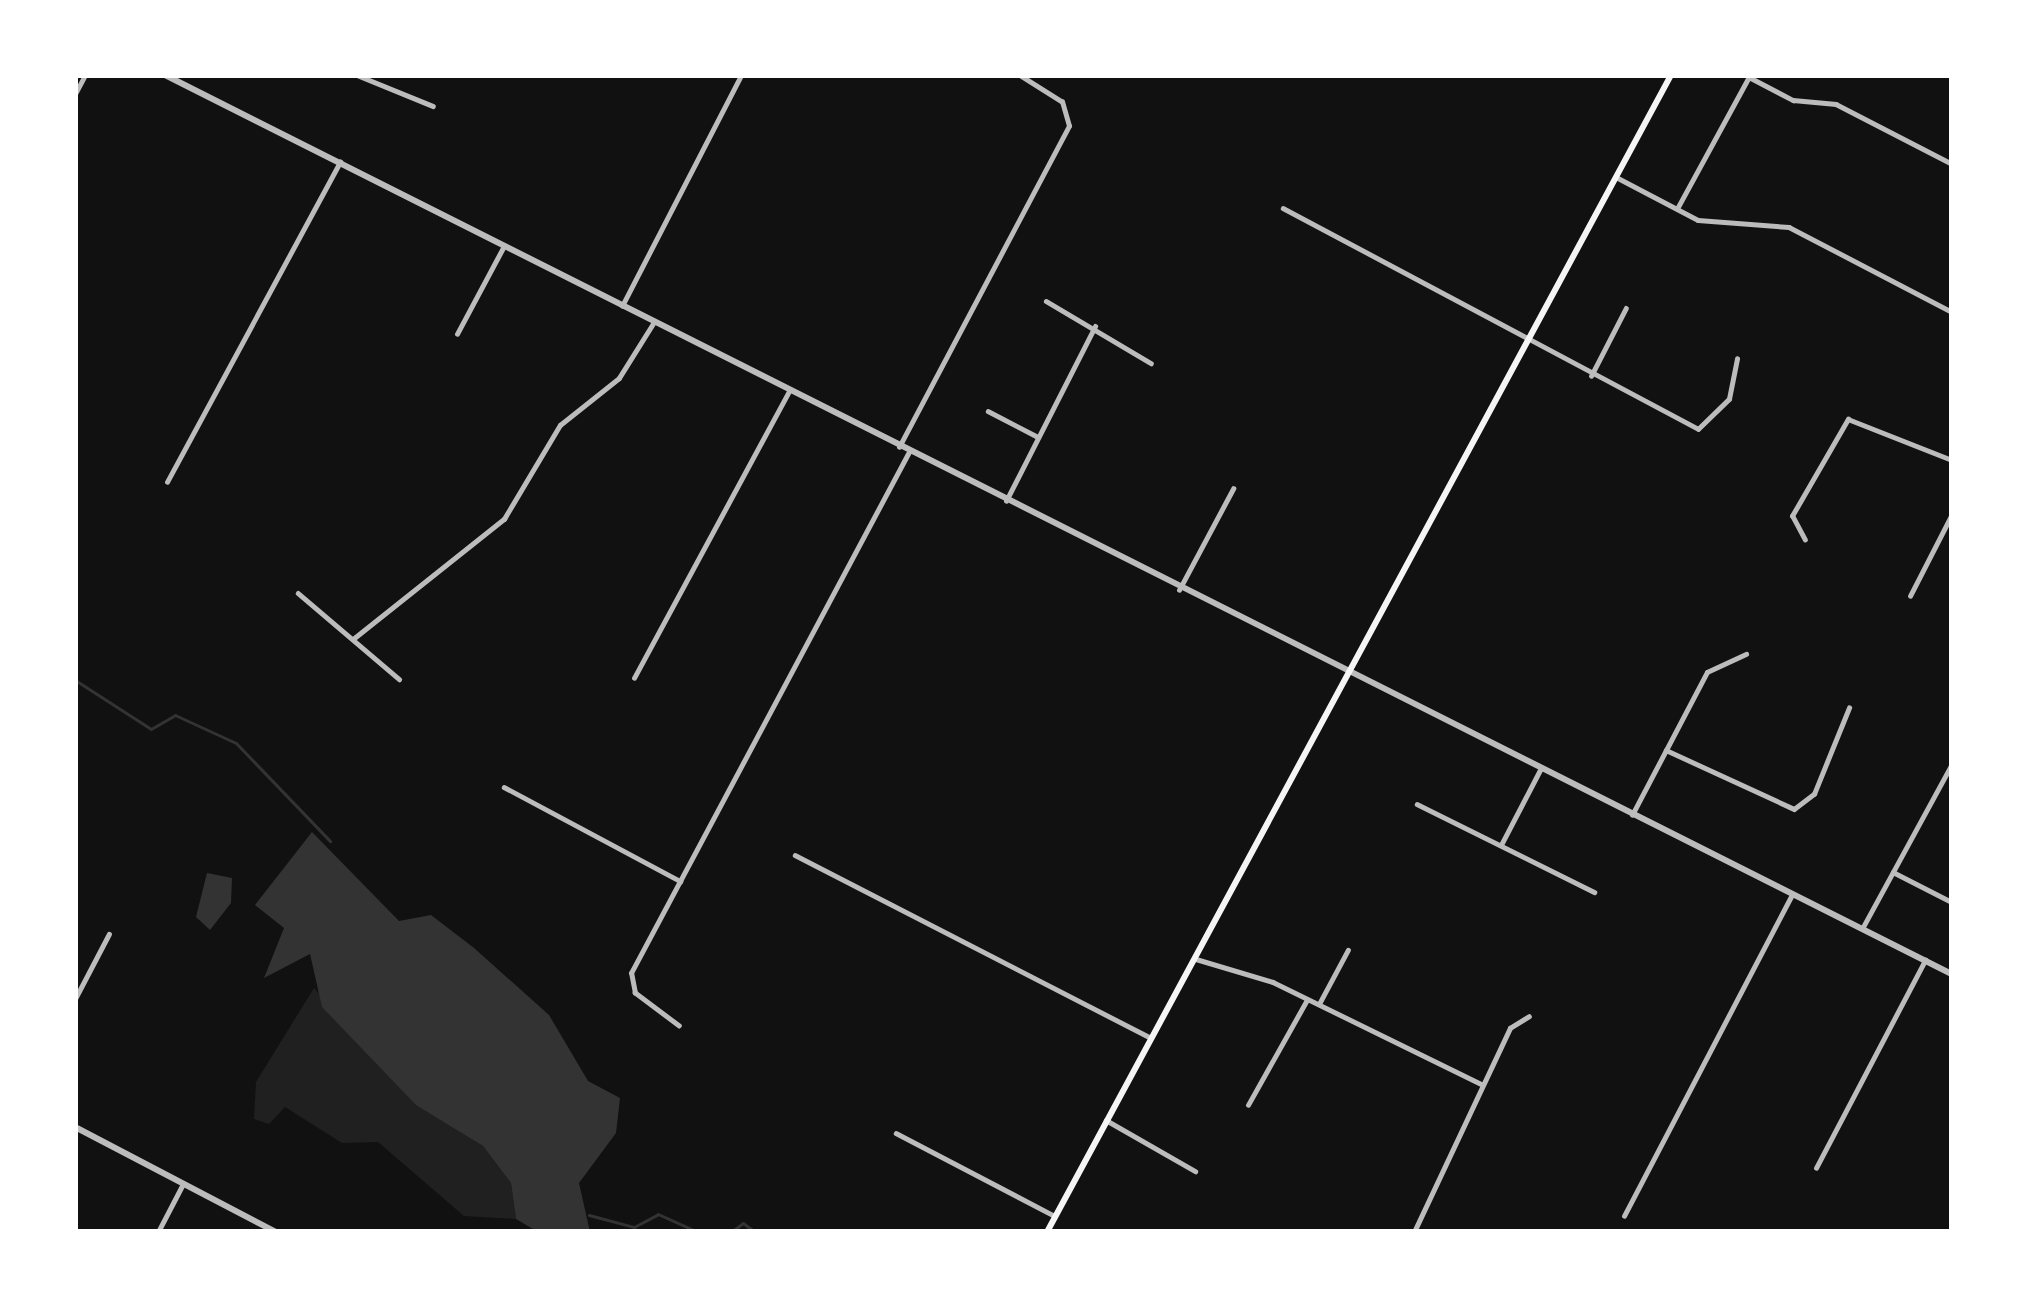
<!DOCTYPE html>
<style>
body{margin:0}
#map{position:relative;width:2027px;height:1307px;overflow:hidden;background:#111;font-family:"Crimson Pro",serif}
div>[style]{position:absolute}
.green>*{inset:0;background:#202020}
.water>*{inset:0;background:#333}
.stream>*{height:3px;margin:-1.5px;padding:0 1.5px;transform-origin:1.5px;border-radius:1.5px;background:#333}
.minor>*{height:4.5px;margin:-2.25px;padding:0 2.25px;transform-origin:2.25px;border-radius:2.25px;background:#bcbcbc}
.tertiary>*{height:6px;margin:-3px;padding:0 3px;transform-origin:3px;border-radius:3px;background:#bcbcbc}
.secondary>*{height:6px;margin:-3px;padding:0 3px;transform-origin:3px;border-radius:3px;background:#f5f5f5}
span{translate:-50% -50%;white-space:nowrap;text-align:center;line-height:1.15;-webkit-text-stroke:10px #fff;paint-order:stroke}
.frame{position:absolute;inset:0;border:78px solid #fff;pointer-events:none}
</style>
<div id="map">
<div class="green">
<i style="clip-path:polygon(314px 988px,416px 1104px,483px 1146px,511px 1183px,516px 1219px,464px 1216px,378px 1142px,342px 1143px,285px 1107px,269px 1124px,254px 1119px,256px 1082px)"></i>
</div>
<div class="water">
<i style="clip-path:polygon(312px 832px,399px 921px,431px 915px,474px 948px,549px 1015px,588px 1081px,620px 1098px,616px 1133px,579px 1183px,590px 1232px,538px 1232px,516px 1219px,511px 1183px,483px 1146px,416px 1105px,322px 1007px,310px 954px,264px 978px,284px 928px,255px 905px)"></i>
<i style="clip-path:polygon(207px 873px,232px 878px,231px 903px,210px 930px,196px 917px)"></i>
</div>
<div class="stream">
<i style="left:75px;top:680px;width:90px;rotate:32.8deg"></i>
<i style="left:151px;top:729px;width:28px;rotate:-30deg"></i>
<i style="left:175px;top:715px;width:67px;rotate:24.7deg"></i>
<i style="left:236px;top:743px;width:136px;rotate:46.2deg"></i>
<i style="left:589px;top:1215px;width:47px;rotate:14.9deg"></i>
<i style="left:634px;top:1227px;width:27px;rotate:-28deg"></i>
<i style="left:658px;top:1214px;width:44px;rotate:24.2deg"></i>
<i style="left:731px;top:1232px;width:15px;rotate:-37deg"></i>
<i style="left:743px;top:1223px;width:15px;rotate:37deg"></i>
</div>
<div class="minor">
<i style="left:357px;top:75px;width:82px;rotate:22.2deg"></i>
<i style="left:1749px;top:77px;width:50px;rotate:27.6deg"></i>
<i style="left:1793px;top:100px;width:43px;rotate:5.3deg"></i>
<i style="left:1836px;top:104px;width:131px;rotate:27.3deg"></i>
<i style="left:75px;top:94px;width:21px;rotate:-62deg"></i>
<i style="left:1618px;top:178px;width:90px;rotate:27.7deg"></i>
<i style="left:1698px;top:220px;width:91px;rotate:4.4deg"></i>
<i style="left:1789px;top:227px;width:184px;rotate:27.5deg"></i>
<i style="left:1678px;top:207px;width:150px;rotate:-61.4deg"></i>
<i style="left:1283px;top:208px;width:470px;rotate:28deg"></i>
<i style="left:1698px;top:429px;width:43px;rotate:-44.1deg"></i>
<i style="left:1729px;top:399px;width:41px;rotate:-78.7deg"></i>
<i style="left:1046px;top:301px;width:122px;rotate:30.6deg"></i>
<i style="left:622px;top:306px;width:260px;rotate:-62.7deg"></i>
<i style="left:457px;top:334px;width:100px;rotate:-61.9deg"></i>
<i style="left:1591px;top:376px;width:76px;rotate:-62.8deg"></i>
<i style="left:988px;top:411px;width:56px;rotate:27.5deg"></i>
<i style="left:899px;top:447px;width:363px;rotate:-62.1deg"></i>
<i style="left:1069px;top:126px;width:25px;rotate:-106deg"></i>
<i style="left:1062px;top:102px;width:51px;rotate:-147.9deg"></i>
<i style="left:167px;top:482px;width:364px;rotate:-61.6deg"></i>
<i style="left:1006px;top:501px;width:196px;rotate:-63deg"></i>
<i style="left:1805px;top:540px;width:27px;rotate:-118deg"></i>
<i style="left:1792px;top:516px;width:112px;rotate:-60deg"></i>
<i style="left:1848px;top:419px;width:112px;rotate:21.5deg"></i>
<i style="left:1179px;top:590px;width:115px;rotate:-61.9deg"></i>
<i style="left:298px;top:593px;width:133px;rotate:40.4deg"></i>
<i style="left:1910px;top:596px;width:92px;rotate:-62.9deg"></i>
<i style="left:353px;top:639px;width:193px;rotate:-38.5deg"></i>
<i style="left:504px;top:519px;width:109px;rotate:-59.2deg"></i>
<i style="left:560px;top:425px;width:75px;rotate:-38.5deg"></i>
<i style="left:619px;top:378px;width:66px;rotate:-58deg"></i>
<i style="left:634px;top:678px;width:328px;rotate:-61.6deg"></i>
<i style="left:1666px;top:750px;width:141px;rotate:24.7deg"></i>
<i style="left:1794px;top:809px;width:25px;rotate:-37deg"></i>
<i style="left:1814px;top:794px;width:93px;rotate:-67.9deg"></i>
<i style="left:504px;top:787px;width:200px;rotate:28.1deg"></i>
<i style="left:1417px;top:804px;width:198px;rotate:26.4deg"></i>
<i style="left:1632px;top:815px;width:161px;rotate:-62.3deg"></i>
<i style="left:1707px;top:672px;width:43px;rotate:-24.8deg"></i>
<i style="left:1501px;top:845px;width:85px;rotate:-62.5deg"></i>
<i style="left:795px;top:855px;width:400px;rotate:27.2deg"></i>
<i style="left:1893px;top:872px;width:66px;rotate:27deg"></i>
<i style="left:1863px;top:927px;width:186px;rotate:-61.4deg"></i>
<i style="left:1196px;top:959px;width:80px;rotate:16.6deg"></i>
<i style="left:1273px;top:982px;width:232px;rotate:26.1deg"></i>
<i style="left:75px;top:999px;width:73px;rotate:-62.4deg"></i>
<i style="left:1319px;top:1004px;width:61px;rotate:-61.8deg"></i>
<i style="left:679px;top:1026px;width:55px;rotate:-143.1deg"></i>
<i style="left:635px;top:993px;width:20px;rotate:-101deg"></i>
<i style="left:631px;top:973px;width:591px;rotate:-61.92deg"></i>
<i style="left:1248px;top:1105px;width:120px;rotate:-60.7deg"></i>
<i style="left:1106px;top:1120px;width:103px;rotate:29.8deg"></i>
<i style="left:896px;top:1133px;width:179px;rotate:27.6deg"></i>
<i style="left:1816px;top:1168px;width:235px;rotate:-62.3deg"></i>
<i style="left:1624px;top:1216px;width:363px;rotate:-62.4deg"></i>
<i style="left:158px;top:1232px;width:54px;rotate:-62.5deg"></i>
<i style="left:1414px;top:1232px;width:225px;rotate:-64.8deg"></i>
<i style="left:1510px;top:1028px;width:22px;rotate:-32deg"></i>
</div>
<div class="tertiary">
<i style="left:165px;top:75px;width:2000px;rotate:26.71deg"></i>
<i style="left:75px;top:1127px;width:227px;rotate:27.6deg"></i>
</div>
<div class="secondary">
<i style="left:1047px;top:1232px;width:1315px;rotate:-61.66deg"></i>
</div>
<div class="frame"></div>
</div>
